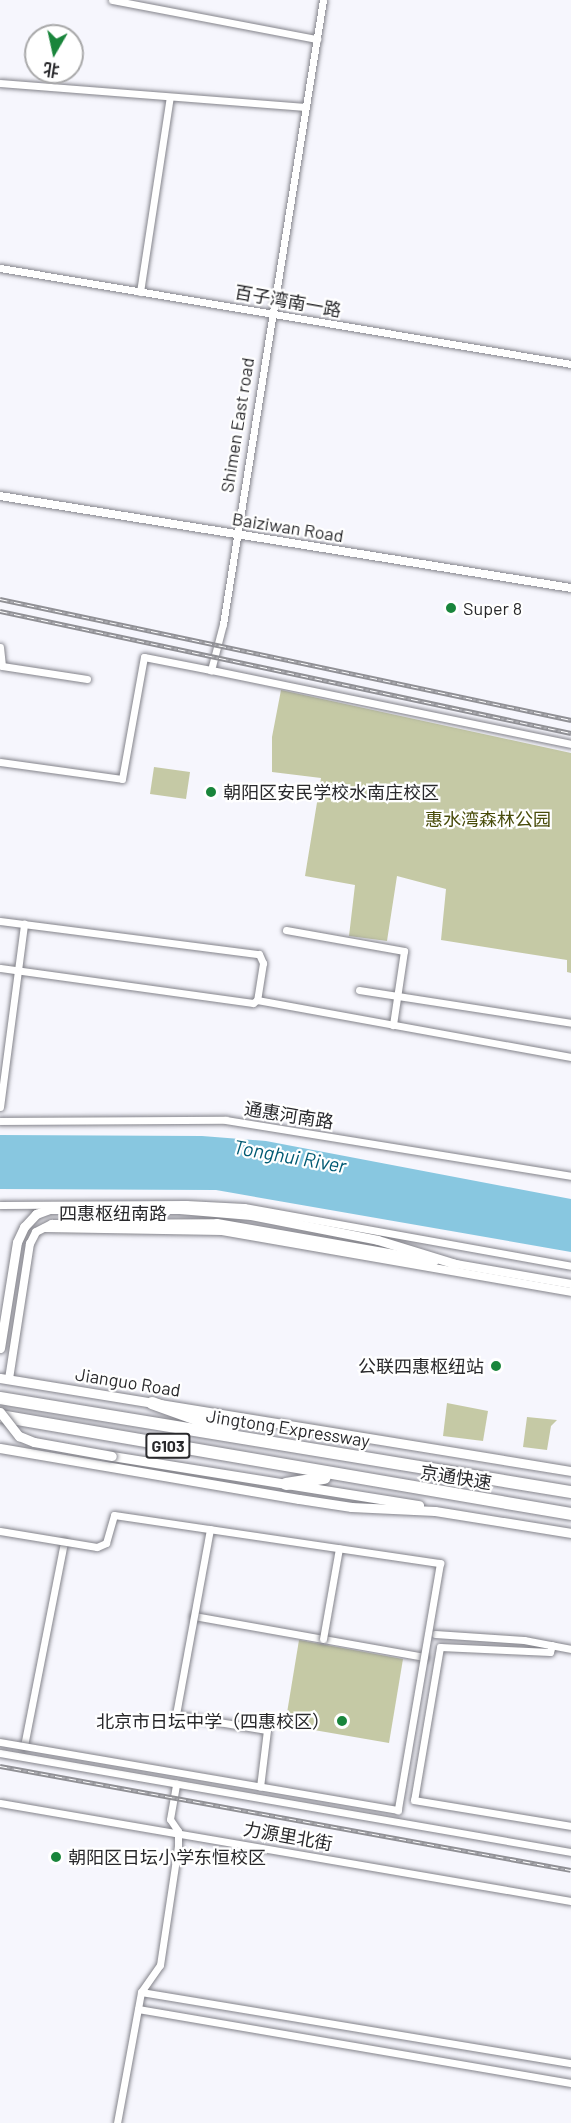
<!DOCTYPE html>
<meta charset="utf-8">
<style>
body{margin:0}
#map{position:relative;width:571px;height:2123px;overflow:hidden;background:#f6f6fd;font-family:Barlow,"Noto Sans SC",sans-serif}
div>[style]{position:absolute}
.green>*{inset:0;background:#c5c9a5}
.water>*{inset:0;background:#88c7e0}
.roads{filter:drop-shadow(0 0 2px #83838a) drop-shadow(0 0 2px #83838a)}
.minor>*{height:7px;margin:-3.5px;padding:0 3.5px;transform-origin:3.5px;border-radius:3.5px;background:#fff}
.tertiary>*{height:8px;margin:-4px;padding:0 4px;transform-origin:4px;border-radius:4px;background:#fff}
.secondary>*{height:9px;margin:-4.5px;padding:0 4.5px;transform-origin:4.5px;border-radius:4.5px;background:#fff}
.motorway>*{height:12px;margin:-6px;padding:0 6px;transform-origin:6px;border-radius:6px;background:#fff}
.rail>*{height:4.5px;margin-top:-2.25px;transform-origin:0;background:repeating-linear-gradient(90deg,#fff 0 7px,#909095 0 14px);box-sizing:border-box;border-block:2px solid #909095}
.bridges{filter:drop-shadow(0 0 2px #83838a) drop-shadow(0 0 2px #83838a)}
.minor-bridge>*{height:7px;margin:-3.5px;padding:0 3.5px;transform-origin:3.5px;border-radius:3.5px;background:#fff}
.secondary-bridge>*{height:9px;margin:-4.5px;padding:0 4.5px;transform-origin:4.5px;border-radius:4.5px;background:#fff}
.dots>*{width:16px;height:16px;translate:-50% -50%;box-sizing:border-box;border:3px solid #fff;border-radius:50%}
span{translate:-50% -50%;white-space:nowrap;text-align:center;line-height:1.15;-webkit-text-stroke:4.5px #fff;paint-order:stroke}
.shield-label span{padding:2px 4px;background:#fff;border:2px solid;border-radius:4px;-webkit-text-stroke-width:0}
.shield-label{font-size:16px;color:#28282b;font-weight:700}
.street-label{font-size:18px;color:#28282b}
.poi-label{font-size:18px;color:#28282b}
.left{translate:0 -50%;text-align:left}
.right{translate:-100% -50%;text-align:right}
.park-label{font-size:18px;color:#494c0b}
.water-label{font-size:20px;color:#005a73;font-style:italic}
.north{position:absolute;left:24px;top:24px;width:60px;height:60px;box-sizing:border-box;background:#fff;border:2px solid #a9a9aa;border-radius:50%;rotate:189deg;font-size:16px;font-weight:700;line-height:24px;text-align:center;color:#28282b}
.north::after{content:'';display:block;margin:auto;width:21px;height:27px;background:#19853b;clip-path:polygon(50% 0,100% 100%,50% 72%,0 100%)}
</style>
<div id="map">
<div class="green">
<i style="clip-path:polygon(281px 690px,571px 753px,571px 973px,567px 972px,567px 960px,441px 940px,446px 889px,397px 876px,387px 941px,349px 936px,355px 885px,305px 876px,321px 778px,272px 772px,272px 737px)"></i>
<i style="clip-path:polygon(154px 767px,190px 772px,186px 799px,150px 794px)"></i>
<i style="clip-path:polygon(447px 1403px,488px 1411px,483px 1441px,443px 1436px)"></i>
<i style="clip-path:polygon(527px 1417px,557px 1420px,551px 1426px,547px 1450px,523px 1447px)"></i>
<i style="clip-path:polygon(299px 1640px,403px 1659px,389px 1743px,285px 1725px)"></i>
</div>
<div class="water">
<i style="clip-path:polygon(0 1135px,202px 1136px,266px 1141px,571px 1199px,571px 1252px,216px 1190px,0 1189px)"></i>
</div>
<div class="roads">
<div class="minor">
<i style="left:112px;top:0;width:209px;rotate:10.8deg"></i>
<i style="left:323px;top:0;width:632px;rotate:99.1deg"></i>
<i style="left:223px;top:624px;width:48px;rotate:104.6deg"></i>
<i style="left:211px;top:670px;width:368px;rotate:11.6deg"></i>
<i style="left:0;top:83px;width:306px;rotate:4.5deg"></i>
<i style="left:0;top:268px;width:579px;rotate:9.54deg"></i>
<i style="left:140px;top:292px;width:197px;rotate:-81.3deg"></i>
<i style="left:0;top:647px;width:19px;rotate:84deg"></i>
<i style="left:2px;top:666px;width:86px;rotate:8.7deg"></i>
<i style="left:0;top:762px;width:123px;rotate:7.9deg"></i>
<i style="left:122px;top:779px;width:124px;rotate:-79.8deg"></i>
<i style="left:144px;top:657px;width:68px;rotate:11deg"></i>
<i style="left:0;top:921px;width:261px;rotate:7.3deg"></i>
<i style="left:259px;top:954px;width:10px;rotate:66deg"></i>
<i style="left:263px;top:963px;width:37px;rotate:99deg"></i>
<i style="left:257px;top:1000px;width:5px;rotate:143deg"></i>
<i style="left:253px;top:1003px;width:255px;rotate:-172.1deg"></i>
<i style="left:286px;top:930px;width:120px;rotate:10.1deg"></i>
<i style="left:404px;top:951px;width:75px;rotate:98.5deg"></i>
<i style="left:359px;top:990px;width:215px;rotate:8.8deg"></i>
<i style="left:257px;top:1000px;width:319px;rotate:10.3deg"></i>
<i style="left:0;top:1107px;width:185px;rotate:-82.5deg"></i>
<i style="left:0;top:1121px;width:226px;rotate:-0.3deg"></i>
<i style="left:226px;top:1120px;width:350px;rotate:9.2deg"></i>
<i style="left:0;top:1205px;width:186px;rotate:-0.3deg"></i>
<i style="left:186px;top:1204px;width:58px;rotate:3deg"></i>
<i style="left:244px;top:1207px;width:332px;rotate:10.2deg"></i>
<i style="left:194px;top:1616px;width:234px;rotate:10.1deg"></i>
<i style="left:435px;top:1634px;width:89px;rotate:3.9deg"></i>
<i style="left:524px;top:1640px;width:48px;rotate:10.8deg"></i>
<i style="left:552px;top:1645px;width:7px;rotate:106deg"></i>
<i style="left:550px;top:1652px;width:110px;rotate:-177.4deg"></i>
<i style="left:440px;top:1647px;width:155px;rotate:99.6deg"></i>
<i style="left:414px;top:1800px;width:159px;rotate:9.4deg"></i>
<i style="left:24px;top:1746px;width:208px;rotate:-78.9deg"></i>
<i style="left:0;top:1753px;width:580px;rotate:9.84deg"></i>
<i style="left:0;top:1803px;width:579px;rotate:9.74deg"></i>
<i style="left:141px;top:1992px;width:436px;rotate:9.4deg"></i>
<i style="left:138px;top:2009px;width:439px;rotate:9.7deg"></i>
<i style="left:117px;top:2123px;width:133px;rotate:-79.6deg"></i>
<i style="left:141px;top:1992px;width:33px;rotate:-55deg"></i>
<i style="left:160px;top:1965px;width:120px;rotate:-81.4deg"></i>
<i style="left:178px;top:1846px;width:15px;rotate:-90deg"></i>
<i style="left:178px;top:1831px;width:14px;rotate:-124deg"></i>
<i style="left:170px;top:1819px;width:36px;rotate:-80deg"></i>
</div>
<div class="tertiary">
<i style="left:0;top:496px;width:578px;rotate:9.15deg"></i>
<i style="left:45px;top:1228px;width:177px;rotate:1deg"></i>
<i style="left:222px;top:1231px;width:354px;rotate:9.9deg"></i>
<i style="left:450px;top:1263px;width:123px;rotate:9.8deg"></i>
<i style="left:9px;top:1379px;width:137px;rotate:-81.2deg"></i>
<i style="left:30px;top:1244px;width:13px;rotate:-63deg"></i>
<i style="left:36px;top:1232px;width:18px;rotate:-27deg"></i>
<i style="left:52px;top:1224px;width:165px;rotate:-0.3deg"></i>
<i style="left:217px;top:1223px;width:221px;rotate:9.9deg"></i>
</div>
<div class="secondary">
<i style="left:0;top:1348px;width:107px;rotate:-80.9deg"></i>
<i style="left:17px;top:1242px;width:17px;rotate:-65deg"></i>
<i style="left:24px;top:1227px;width:18px;rotate:-47deg"></i>
<i style="left:36px;top:1214px;width:15px;rotate:-20deg"></i>
<i style="left:50px;top:1209px;width:129px"></i>
<i style="left:179px;top:1209px;width:72px;rotate:4.8deg"></i>
<i style="left:251px;top:1215px;width:129px;rotate:11.1deg"></i>
<i style="left:378px;top:1240px;width:82px;rotate:17.1deg"></i>
<i style="left:0;top:1378px;width:579px;rotate:9.25deg"></i>
<i style="left:0;top:1448px;width:303px;rotate:9.7deg"></i>
<i style="left:299px;top:1499px;width:53px;rotate:8.7deg"></i>
<i style="left:351px;top:1507px;width:84px;rotate:2.7deg"></i>
<i style="left:435px;top:1511px;width:138px;rotate:9.2deg"></i>
<i style="left:112px;top:1456px;width:311px;rotate:9.1deg"></i>
</div>
<div class="motorway">
<i style="left:0;top:1398px;width:579px;rotate:9.35deg"></i>
<i style="left:152px;top:1403px;width:83px;rotate:19.7deg"></i>
<i style="left:0;top:1416px;width:579px;rotate:9.74deg"></i>
<i style="left:286px;top:1484px;width:39px;rotate:-9deg"></i>
</div>
</div>
<div class="rail">
<i style="left:0;top:599px;width:584px;rotate:11.96deg"></i>
<i style="left:0;top:611px;width:584px;rotate:12.06deg"></i>
<i style="left:0;top:1766px;width:580px;rotate:10.32deg"></i>
</div>
<div class="bridges">
<div class="minor-bridge">
<i style="left:210px;top:1529px;width:189px;rotate:100.4deg"></i>
<i style="left:176px;top:1715px;width:92px;rotate:9.4deg"></i>
<i style="left:267px;top:1730px;width:57px;rotate:97deg"></i>
<i style="left:0;top:1531px;width:98px;rotate:9.4deg"></i>
<i style="left:97px;top:1547px;width:10px;rotate:-24deg"></i>
<i style="left:106px;top:1543px;width:29px;rotate:-74deg"></i>
<i style="left:114px;top:1515px;width:330px;rotate:8.4deg"></i>
<i style="left:440px;top:1563px;width:251px;rotate:99.7deg"></i>
<i style="left:398px;top:1810px;width:404px;rotate:-170.3deg"></i>
<i style="left:323px;top:1639px;width:92px;rotate:-80deg"></i>
</div>
<div class="secondary-bridge">
<i style="left:0;top:1412px;width:31px;rotate:52deg"></i>
<i style="left:19px;top:1436px;width:16px;rotate:22deg"></i>
<i style="left:34px;top:1442px;width:79px;rotate:10.2deg"></i>
</div>
</div>
<div class="dots">
<i style="left:451px;top:608px;background:#19853b"></i>
<i style="left:211px;top:792px;background:#19853b"></i>
<i style="left:496px;top:1366px;background:#19853b"></i>
<i style="left:342px;top:1721px;background:#19853b"></i>
<i style="left:56px;top:1857px;background:#19853b"></i>
</div>
<div class="shield-label">
<span style="left:168px;top:1446px">G103</span>
</div>
<div class="street-label">
<span style="left:288px;top:301px;rotate:10deg">百子湾南一路</span>
<span style="left:237px;top:425px;rotate:-81deg">Shimen East road</span>
<span style="left:288px;top:527px;rotate:9deg">Baiziwan Road</span>
<span style="left:289px;top:1115px;rotate:9deg">通惠河南路</span>
<span style="left:113px;top:1213px">四惠枢纽南路</span>
<span style="left:128px;top:1382px;rotate:9deg">Jianguo Road</span>
<span style="left:288px;top:1428px;rotate:9deg">Jingtong Expressway</span>
<span style="left:456px;top:1477px;rotate:9deg">京通快速</span>
<span style="left:288px;top:1836px;rotate:10deg">力源里北街</span>
</div>
<div class="poi-label">
<span class="left" style="left:463px;top:608px">Super 8</span>
<span class="left" style="left:223px;top:792px">朝阳区安民学校水南庄校区</span>
<span class="right" style="left:484px;top:1366px">公联四惠枢纽站</span>
<span class="right" style="left:330px;top:1721px">北京市日坛中学（四惠校区）</span>
<span class="left" style="left:68px;top:1857px">朝阳区日坛小学东恒校区</span>
</div>
<div class="park-label">
<span style="left:488px;top:819px">惠水湾森林公园</span>
</div>
<div class="water-label">
<span style="left:290px;top:1156px;rotate:10deg">Tonghui River</span>
</div>
<div class="north">北</div>
</div>
